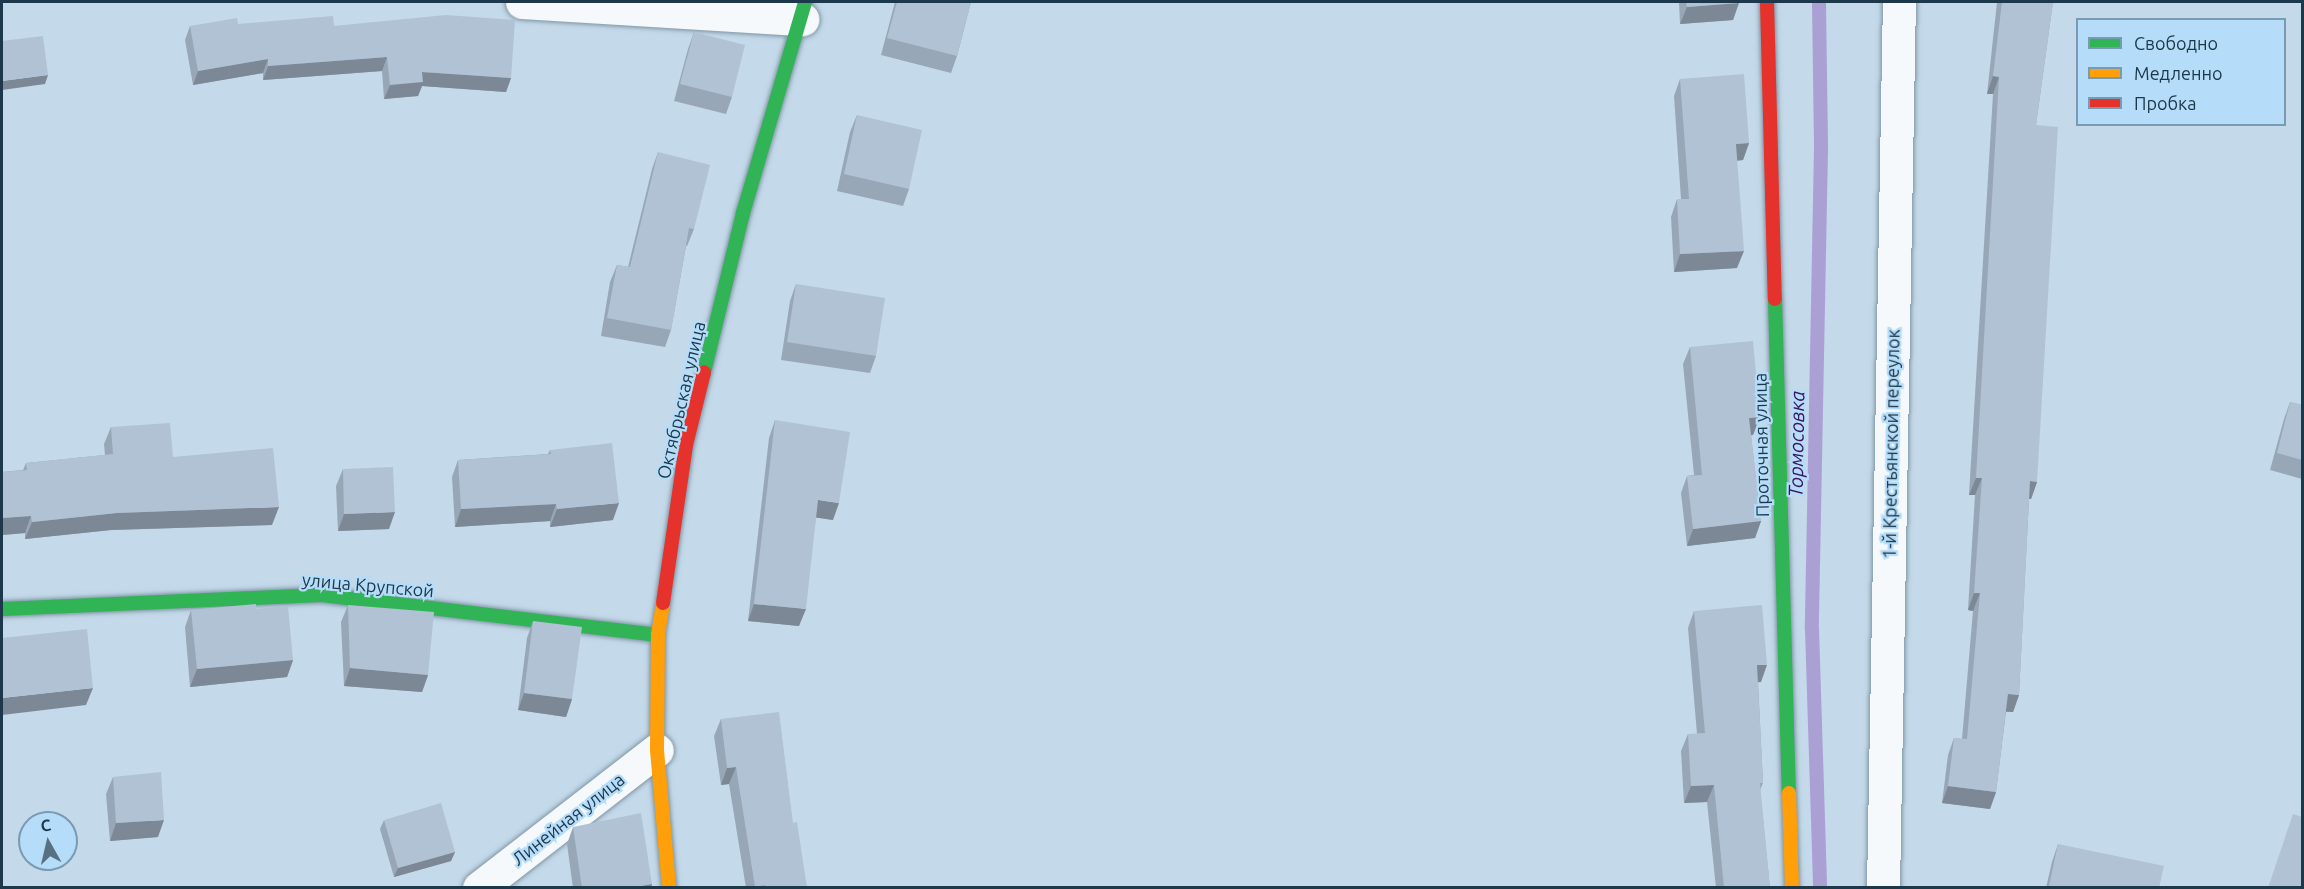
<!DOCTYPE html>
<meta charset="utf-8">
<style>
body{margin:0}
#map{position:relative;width:2304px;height:889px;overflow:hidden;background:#c4d9e9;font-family:Ubuntu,sans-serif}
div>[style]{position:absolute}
.stream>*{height:14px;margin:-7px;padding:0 7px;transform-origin:7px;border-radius:7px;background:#aaa0d4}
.roads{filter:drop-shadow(0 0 2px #7f96a5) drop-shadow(0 0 2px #7f96a5)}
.street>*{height:33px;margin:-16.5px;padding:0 16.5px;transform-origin:16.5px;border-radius:16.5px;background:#f6f9fc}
.fast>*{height:14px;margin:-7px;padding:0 7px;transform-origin:7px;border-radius:7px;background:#30b455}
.slow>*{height:14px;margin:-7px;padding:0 7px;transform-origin:7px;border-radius:7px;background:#ff9f0a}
.jam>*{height:14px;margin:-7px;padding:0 7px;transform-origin:7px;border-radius:7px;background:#e5322d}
.wall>*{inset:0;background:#98a7b7}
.shaded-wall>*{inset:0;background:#7c8895}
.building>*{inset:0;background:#b1c2d5}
span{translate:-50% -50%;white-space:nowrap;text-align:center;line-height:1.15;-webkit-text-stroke:4.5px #b5dcf8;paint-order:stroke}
.street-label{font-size:18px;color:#1c384a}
.water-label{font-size:20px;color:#3a1464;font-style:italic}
.frame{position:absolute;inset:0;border:3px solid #1c384a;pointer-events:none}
.legend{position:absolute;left:2076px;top:18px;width:210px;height:108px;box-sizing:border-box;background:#b5dcf8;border:2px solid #789ab2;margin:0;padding:8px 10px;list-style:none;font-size:18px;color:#1c384a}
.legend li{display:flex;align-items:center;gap:12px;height:30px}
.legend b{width:30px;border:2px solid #789ab2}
.north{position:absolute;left:18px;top:811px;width:60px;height:60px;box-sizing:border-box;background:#b5dcf8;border:2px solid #789ab2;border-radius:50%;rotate:352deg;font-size:16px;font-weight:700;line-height:24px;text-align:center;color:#1c384a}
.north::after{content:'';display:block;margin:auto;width:21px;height:27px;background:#577082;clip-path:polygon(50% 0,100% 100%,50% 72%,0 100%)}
</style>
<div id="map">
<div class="stream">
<i style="left:1819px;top:2px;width:146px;rotate:89.2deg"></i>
<i style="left:1821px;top:148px;width:481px;rotate:91.1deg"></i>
<i style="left:1812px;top:629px;width:259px;rotate:88.2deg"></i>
</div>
<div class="roads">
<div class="street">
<i style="left:522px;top:2px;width:281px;rotate:3.5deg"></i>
<i style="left:479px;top:888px;width:225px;rotate:-37.8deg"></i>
<i style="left:1883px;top:888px;width:886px;rotate:-88.97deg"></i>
</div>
<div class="fast">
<i style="left:1775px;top:299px;width:494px;rotate:88.4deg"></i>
<i style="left:704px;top:372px;width:164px;rotate:-76.2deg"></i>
<i style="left:743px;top:213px;width:220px;rotate:-73.6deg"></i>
<i style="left:2px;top:609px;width:320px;rotate:-2.5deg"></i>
<i style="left:322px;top:595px;width:338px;rotate:6.8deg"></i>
</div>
<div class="slow">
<i style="left:663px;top:603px;width:32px;rotate:99deg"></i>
<i style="left:658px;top:635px;width:115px;rotate:90.5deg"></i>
<i style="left:657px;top:750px;width:139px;rotate:85deg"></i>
<i style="left:1789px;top:793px;width:95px;rotate:88.2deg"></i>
</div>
<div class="jam">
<i style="left:1767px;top:2px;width:297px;rotate:88.5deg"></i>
<i style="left:663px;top:603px;width:160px;rotate:-81.7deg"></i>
<i style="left:686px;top:445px;width:75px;rotate:-76.1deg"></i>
</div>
</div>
<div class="wall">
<i style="clip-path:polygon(895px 2px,971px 2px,957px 56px,951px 73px,881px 55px)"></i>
<i style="clip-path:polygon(1679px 2px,1739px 2px,1733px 20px,1680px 24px)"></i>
<i style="clip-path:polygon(1997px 2px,2053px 2px,2036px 125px,2037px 482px,2031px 499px,2029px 499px,2019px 695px,2013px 712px,2006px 712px,1996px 792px,1990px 809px,1942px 803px,1948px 755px,1954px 738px,1962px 739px,1973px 611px,1968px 610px,1975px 495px,1969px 495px,1993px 94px,1987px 94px)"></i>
<i style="clip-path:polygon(238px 24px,334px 26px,511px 78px,506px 92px,422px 86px,418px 96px,384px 99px,382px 71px,263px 80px,263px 73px,193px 85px,185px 40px,190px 26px)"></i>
<i style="clip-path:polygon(694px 32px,732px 97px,726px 114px,674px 101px,688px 49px)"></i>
<i style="clip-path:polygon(1680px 79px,1749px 143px,1743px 160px,1737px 161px,1737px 268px,1674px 272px,1671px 217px,1677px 199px,1681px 199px,1674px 96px)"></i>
<i style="clip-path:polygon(857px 115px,909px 189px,903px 206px,837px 191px,850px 132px)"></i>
<i style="clip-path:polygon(658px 152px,694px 229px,687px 246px,686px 246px,671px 330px,665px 347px,601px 336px,610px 282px,617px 265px,628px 267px,652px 169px)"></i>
<i style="clip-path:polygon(796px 284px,876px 356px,870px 373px,781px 360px,790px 301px)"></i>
<i style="clip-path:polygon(1690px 347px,1760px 417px,1753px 435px,1751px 435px,1761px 521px,1755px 538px,1687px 546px,1681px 493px,1687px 476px,1694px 475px,1683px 364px)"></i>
<i style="clip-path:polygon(2290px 402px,2302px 405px,2302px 479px,2270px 470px,2284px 419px)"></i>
<i style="clip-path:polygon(775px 420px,833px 520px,816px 517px,799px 626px,748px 621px,769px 438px)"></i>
<i style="clip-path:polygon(111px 427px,173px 457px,272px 525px,111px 530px,25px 539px,25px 533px,2px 535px,2px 472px,23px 470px,26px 463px,105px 455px,104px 444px)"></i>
<i style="clip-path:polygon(550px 450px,613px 520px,550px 527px,550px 521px,455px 527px,452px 477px,458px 460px,548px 454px)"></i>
<i style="clip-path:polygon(343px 469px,389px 529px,338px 531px,336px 486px)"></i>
<i style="clip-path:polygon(348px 605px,428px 675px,422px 692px,344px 686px,341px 622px)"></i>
<i style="clip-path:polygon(191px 610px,293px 660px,287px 677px,190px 687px,185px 627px)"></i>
<i style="clip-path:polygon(1694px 611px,1761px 682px,1758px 682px,1763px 783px,1760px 790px,1770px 888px,1716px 888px,1707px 802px,1684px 803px,1681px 751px,1688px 734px,1697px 734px,1688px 628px)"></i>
<i style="clip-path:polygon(533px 621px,572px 699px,566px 717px,518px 710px,527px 638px)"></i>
<i style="clip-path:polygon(721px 719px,793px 823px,807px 888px,746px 888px,729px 784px,721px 785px,714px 736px)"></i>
<i style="clip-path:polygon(113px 777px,158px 837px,110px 841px,106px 794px)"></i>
<i style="clip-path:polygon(384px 820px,455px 852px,451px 861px,394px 877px,380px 829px)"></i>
<i style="clip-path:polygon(573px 827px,652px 884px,651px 888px,573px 888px,567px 844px)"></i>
<i style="clip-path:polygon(2058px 844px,2159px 888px,2046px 888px,2052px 862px)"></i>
</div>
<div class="shaded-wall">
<i style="clip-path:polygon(1739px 3px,1733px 20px,1680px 24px,1687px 7px)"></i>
<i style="clip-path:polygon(387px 57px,382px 71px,263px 80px,268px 66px)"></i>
<i style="clip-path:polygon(268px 59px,263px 73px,193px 85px,198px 71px)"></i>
<i style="clip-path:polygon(422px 72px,511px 78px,506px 92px,422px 86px,418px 96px,384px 99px,390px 85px)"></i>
<i style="clip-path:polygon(48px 75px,45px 84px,2px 90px,2px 81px)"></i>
<i style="clip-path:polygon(1993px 76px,1999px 77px,1993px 94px,1987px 94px)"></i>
<i style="clip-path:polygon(1749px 143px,1743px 160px,1730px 161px,1736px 144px)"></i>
<i style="clip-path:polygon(1744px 251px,1737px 268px,1674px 272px,1680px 254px)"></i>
<i style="clip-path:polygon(1760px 417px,1753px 435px,1743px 436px,1749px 418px)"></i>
<i style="clip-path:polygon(1976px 478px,1982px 478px,1975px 495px,1969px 495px)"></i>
<i style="clip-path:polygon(2030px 481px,2037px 482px,2031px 499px,2024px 498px)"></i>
<i style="clip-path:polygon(818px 500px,839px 503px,833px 520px,812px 517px)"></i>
<i style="clip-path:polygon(619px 503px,613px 520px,550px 527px,557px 509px)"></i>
<i style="clip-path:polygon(556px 504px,550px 521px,455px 527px,461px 509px)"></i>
<i style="clip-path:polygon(279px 507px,272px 525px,111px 530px,25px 539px,32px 522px,117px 513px)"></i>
<i style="clip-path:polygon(395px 512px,389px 529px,338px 531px,344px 514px)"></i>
<i style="clip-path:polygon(31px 516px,25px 533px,2px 535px,2px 518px)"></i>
<i style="clip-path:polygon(1761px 521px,1755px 538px,1687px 546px,1693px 529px)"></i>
<i style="clip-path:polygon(1974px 593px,1980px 593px,1973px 611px,1968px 610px)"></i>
<i style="clip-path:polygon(754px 604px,806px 609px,799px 626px,748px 621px)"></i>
<i style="clip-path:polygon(293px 660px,287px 677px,190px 687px,197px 669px)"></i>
<i style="clip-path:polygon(1757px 665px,1767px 665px,1761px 682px,1751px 683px)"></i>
<i style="clip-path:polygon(350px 668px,428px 675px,422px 692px,344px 686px)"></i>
<i style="clip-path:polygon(93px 688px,86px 705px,2px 715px,2px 698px)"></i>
<i style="clip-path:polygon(524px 693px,572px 699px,566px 717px,518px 710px)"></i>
<i style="clip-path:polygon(2008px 694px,2019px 695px,2013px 712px,2001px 711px)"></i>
<i style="clip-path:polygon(736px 767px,729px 784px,721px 785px,727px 768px)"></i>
<i style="clip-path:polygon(1714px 785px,1707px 802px,1684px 803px,1691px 786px)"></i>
<i style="clip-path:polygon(1948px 786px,1996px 792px,1990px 809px,1942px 803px)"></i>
<i style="clip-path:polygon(164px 820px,158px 837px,110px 841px,116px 823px)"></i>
<i style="clip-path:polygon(455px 852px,451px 861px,394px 877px,398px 868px)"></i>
<i style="clip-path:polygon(652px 884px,651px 888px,630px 888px)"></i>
</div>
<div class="building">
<i style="clip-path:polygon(897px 2px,971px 2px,957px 56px,887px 38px)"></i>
<i style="clip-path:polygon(1686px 2px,1739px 2px,1739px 3px,1687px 7px)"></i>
<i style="clip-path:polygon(2002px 2px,2053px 2px,2036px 125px,2058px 127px,2037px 482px,2030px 481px,2019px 695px,2008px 694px,1996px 792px,1948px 786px,1954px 738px,1967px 739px,1980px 593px,1974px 593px,1982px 478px,1976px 478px,1999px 77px,1993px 76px)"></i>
<i style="clip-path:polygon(446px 15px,515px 20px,511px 78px,422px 72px,423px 82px,390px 85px,387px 57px,268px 66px,268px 59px,198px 71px,190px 26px,237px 18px,238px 24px,333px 16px,334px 26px)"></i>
<i style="clip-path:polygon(694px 32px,745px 45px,732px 97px,680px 84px)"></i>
<i style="clip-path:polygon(43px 36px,48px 75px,2px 81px,2px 41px)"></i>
<i style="clip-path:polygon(1744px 74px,1749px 143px,1736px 144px,1744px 251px,1680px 254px,1677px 199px,1689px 199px,1680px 79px)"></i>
<i style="clip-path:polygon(857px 115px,922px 130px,909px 189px,844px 174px)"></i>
<i style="clip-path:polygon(658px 152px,710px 165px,694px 229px,689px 228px,671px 330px,607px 318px,617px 265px,630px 267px)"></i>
<i style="clip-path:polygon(796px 284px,885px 298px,876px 356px,787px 342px)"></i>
<i style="clip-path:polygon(1753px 341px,1760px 417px,1749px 418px,1761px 521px,1693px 529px,1687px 476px,1702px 475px,1690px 347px)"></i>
<i style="clip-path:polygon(2290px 402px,2302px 405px,2302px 460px,2277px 453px)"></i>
<i style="clip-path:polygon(775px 420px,850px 432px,839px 503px,818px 500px,806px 609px,754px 604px)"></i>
<i style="clip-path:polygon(170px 423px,173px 457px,273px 448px,279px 507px,117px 513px,32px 522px,31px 516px,2px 518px,2px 472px,27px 470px,26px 463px,113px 454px,111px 427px)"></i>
<i style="clip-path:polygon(612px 443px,619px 503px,557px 509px,556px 504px,461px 509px,458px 460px,551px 454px,550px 450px)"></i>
<i style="clip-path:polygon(393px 467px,395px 512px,344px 514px,343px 469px)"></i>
<i style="clip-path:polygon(256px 604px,256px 609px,288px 606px,293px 660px,197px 669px,191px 610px)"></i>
<i style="clip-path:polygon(348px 605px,434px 612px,428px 675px,350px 668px)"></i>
<i style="clip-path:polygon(1762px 605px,1767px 665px,1757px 665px,1763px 783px,1760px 783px,1770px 888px,1724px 888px,1714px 785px,1691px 786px,1688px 734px,1705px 733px,1694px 611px)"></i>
<i style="clip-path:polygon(533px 621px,582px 627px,572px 699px,524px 693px)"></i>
<i style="clip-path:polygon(87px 629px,93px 688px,2px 698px,2px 638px)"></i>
<i style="clip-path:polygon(779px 712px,793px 823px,797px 822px,807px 888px,765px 888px,765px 885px,755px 887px,736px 767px,727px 768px,721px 719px)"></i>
<i style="clip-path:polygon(161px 772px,164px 820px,116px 823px,113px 777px)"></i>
<i style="clip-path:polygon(441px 803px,455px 852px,398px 868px,384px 820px)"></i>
<i style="clip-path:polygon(641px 813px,652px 884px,630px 888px,582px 888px,573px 827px)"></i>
<i style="clip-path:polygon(2293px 814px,2302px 817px,2302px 888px,2268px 888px)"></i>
<i style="clip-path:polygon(2058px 844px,2164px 866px,2159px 888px,2056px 888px,2049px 886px)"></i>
</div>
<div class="street-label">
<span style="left:681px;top:400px;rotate:-77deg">Октябрьская улица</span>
<span style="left:1891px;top:444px;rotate:-89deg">1-й Крестьянской переулок</span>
<span style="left:1761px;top:445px;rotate:-91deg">Проточная улица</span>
<span style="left:368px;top:585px;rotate:5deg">улица Крупской</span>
<span style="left:568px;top:819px;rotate:-38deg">Линейная улица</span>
</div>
<div class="water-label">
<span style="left:1796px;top:444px;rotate:-89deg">Тормосовка</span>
</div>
<div class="frame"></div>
<ul class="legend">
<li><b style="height:8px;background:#30b455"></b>Свободно</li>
<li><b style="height:8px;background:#ff9f0a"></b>Медленно</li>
<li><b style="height:8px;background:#e5322d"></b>Пробка</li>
</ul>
<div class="north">С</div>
</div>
